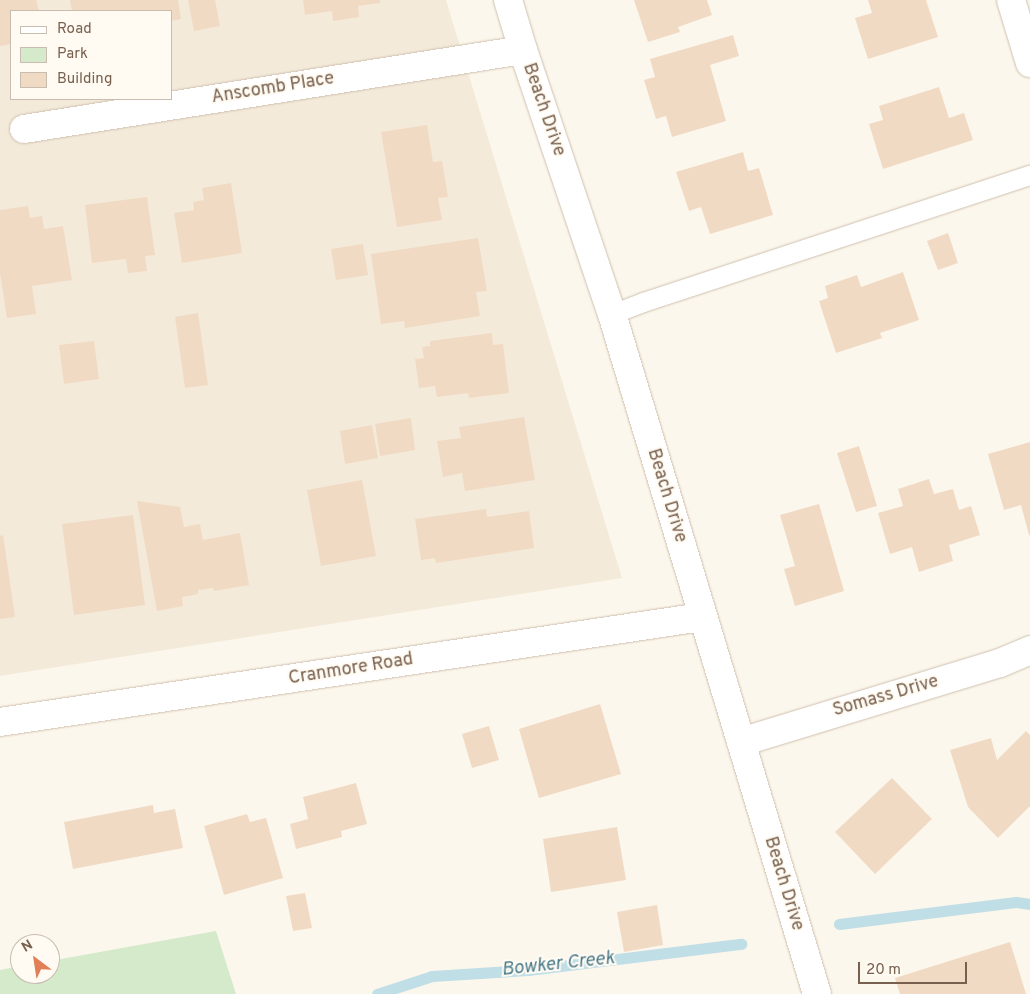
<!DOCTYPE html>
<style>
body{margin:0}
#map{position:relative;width:1030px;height:994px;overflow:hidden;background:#fcf7ec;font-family:Overpass,sans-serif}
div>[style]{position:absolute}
.residential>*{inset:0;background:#f4eada}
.green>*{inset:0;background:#d4eaca}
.stream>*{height:11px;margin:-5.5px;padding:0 5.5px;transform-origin:5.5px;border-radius:5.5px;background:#c0dee6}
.building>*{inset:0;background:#f1dac4}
.roads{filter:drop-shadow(0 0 1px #cfc0b0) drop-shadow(0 0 1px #cfc0b0)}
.lane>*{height:19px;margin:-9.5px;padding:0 9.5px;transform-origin:9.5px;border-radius:9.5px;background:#fff}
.street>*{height:28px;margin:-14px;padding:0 14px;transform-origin:14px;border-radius:14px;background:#fff}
.secondary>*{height:28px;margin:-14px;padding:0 14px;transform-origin:14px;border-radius:14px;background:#fff}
span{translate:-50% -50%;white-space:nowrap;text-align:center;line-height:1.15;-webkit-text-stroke:4px #fffbf3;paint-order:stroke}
.street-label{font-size:18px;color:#78604e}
.water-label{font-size:19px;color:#487a8a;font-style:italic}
.legend{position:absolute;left:10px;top:10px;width:162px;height:90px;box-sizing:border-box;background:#fffbf3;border:1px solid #c9bdb1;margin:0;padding:6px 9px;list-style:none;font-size:15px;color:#78604e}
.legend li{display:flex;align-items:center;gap:10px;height:25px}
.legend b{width:25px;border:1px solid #c9bdb1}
.north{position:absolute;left:10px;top:934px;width:50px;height:50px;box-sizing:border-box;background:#fffbf3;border:1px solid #c9bdb1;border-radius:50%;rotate:329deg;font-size:14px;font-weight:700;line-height:20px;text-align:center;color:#78604e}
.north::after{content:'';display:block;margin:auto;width:18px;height:22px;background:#e18056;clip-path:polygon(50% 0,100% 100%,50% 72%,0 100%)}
.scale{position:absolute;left:858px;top:962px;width:109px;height:22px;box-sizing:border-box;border:2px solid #78604e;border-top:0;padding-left:6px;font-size:15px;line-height:18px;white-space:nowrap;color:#78604e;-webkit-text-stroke:4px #fffbf3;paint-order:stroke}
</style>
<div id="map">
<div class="residential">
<i style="clip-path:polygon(evenodd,0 0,446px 0,622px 578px,0 676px,0 0,11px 11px,171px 11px,171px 99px,11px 99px,11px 11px)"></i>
</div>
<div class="green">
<i style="clip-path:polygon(216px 931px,236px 994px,0 994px,0 970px,20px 966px,20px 974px,50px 974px,50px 961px)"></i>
</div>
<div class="stream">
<i style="left:839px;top:924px;width:178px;rotate:-7.1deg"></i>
<i style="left:1016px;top:902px;width:14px;rotate:8deg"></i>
<i style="left:377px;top:994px;width:58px;rotate:-18.1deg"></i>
<i style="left:432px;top:976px;width:96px;rotate:-3.6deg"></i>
<i style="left:528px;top:970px;width:215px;rotate:-7deg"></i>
</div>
<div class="building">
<i style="clip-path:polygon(0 0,36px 0,39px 11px,11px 11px,11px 44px,0 46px)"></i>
<i style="clip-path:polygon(70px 0,178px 0,181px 19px,171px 21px,171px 11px,72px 11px)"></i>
<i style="clip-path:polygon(188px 0,215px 0,220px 26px,194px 31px)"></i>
<i style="clip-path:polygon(303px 0,380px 0,380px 3px,358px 6px,359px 17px,333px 21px,332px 11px,305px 15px)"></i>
<i style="clip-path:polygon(634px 0,707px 0,712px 15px,678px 27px,680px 32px,648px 42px)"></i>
<i style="clip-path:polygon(868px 0,926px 0,938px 37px,868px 59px,855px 18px,872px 13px)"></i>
<i style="clip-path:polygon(733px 35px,739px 56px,710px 65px,726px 121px,672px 137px,666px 116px,656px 119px,644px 80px,655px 77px,650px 59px)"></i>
<i style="clip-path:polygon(939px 87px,949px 118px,964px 113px,973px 140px,883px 169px,869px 124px,883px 120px,879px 106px)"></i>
<i style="clip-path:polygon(427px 125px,433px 162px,442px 161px,448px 197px,438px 198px,442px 220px,397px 227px,381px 132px)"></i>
<i style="clip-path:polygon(743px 152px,748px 171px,759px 168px,773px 215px,710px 234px,701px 207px,689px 211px,676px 172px)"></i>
<i style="clip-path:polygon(231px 183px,242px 253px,182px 263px,174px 213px,194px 210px,193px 202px,204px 200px,202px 188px)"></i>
<i style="clip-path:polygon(147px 197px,155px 255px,145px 256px,147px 271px,128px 273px,126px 259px,92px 263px,85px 205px)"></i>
<i style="clip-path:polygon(28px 206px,30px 218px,42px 216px,44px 229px,63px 226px,72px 280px,32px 286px,36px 314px,7px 318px,0 273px,0 210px)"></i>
<i style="clip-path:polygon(948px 233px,958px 263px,938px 270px,927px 241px)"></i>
<i style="clip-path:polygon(478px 238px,487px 291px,476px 292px,480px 316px,405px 328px,404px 321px,381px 324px,371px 254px)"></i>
<i style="clip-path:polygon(363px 244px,368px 275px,336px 280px,331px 249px)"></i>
<i style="clip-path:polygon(903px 272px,919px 320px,880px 333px,882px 338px,836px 353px,819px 301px,828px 298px,825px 286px,857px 275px,861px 287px)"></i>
<i style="clip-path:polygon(198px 313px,208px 385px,185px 388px,175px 317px)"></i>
<i style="clip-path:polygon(492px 333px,493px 345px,503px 344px,509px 393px,469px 398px,468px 393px,437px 397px,435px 386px,419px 388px,415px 359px,424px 358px,422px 347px,430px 346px,430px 341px)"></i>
<i style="clip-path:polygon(94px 341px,99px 379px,64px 384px,59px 345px)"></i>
<i style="clip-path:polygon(524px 417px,535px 480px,465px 491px,462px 473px,443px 477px,437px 441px,461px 438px,459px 427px)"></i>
<i style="clip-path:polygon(411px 418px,415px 450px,380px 456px,375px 424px)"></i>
<i style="clip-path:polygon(372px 425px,378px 458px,345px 464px,340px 431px)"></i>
<i style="clip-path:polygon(1030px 442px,1030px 535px,1029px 535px,1021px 505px,1004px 510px,988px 454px)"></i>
<i style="clip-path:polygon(859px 446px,877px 506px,856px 512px,837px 453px)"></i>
<i style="clip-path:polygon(929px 479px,934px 494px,953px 489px,959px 510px,971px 506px,980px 535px,949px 545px,953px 561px,919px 572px,912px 547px,890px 554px,878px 513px,903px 506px,898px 489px)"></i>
<i style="clip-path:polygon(362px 480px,376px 556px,321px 566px,307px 490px)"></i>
<i style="clip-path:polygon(137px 501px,180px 507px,184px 527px,200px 524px,203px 540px,240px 533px,249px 585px,214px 591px,213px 588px,198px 590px,198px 594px,182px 597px,183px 606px,157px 611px)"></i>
<i style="clip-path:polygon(819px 504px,844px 591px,795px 606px,784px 569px,795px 566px,780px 515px)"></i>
<i style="clip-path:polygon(486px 509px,487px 517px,529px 511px,534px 548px,436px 563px,435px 558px,421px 560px,415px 519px)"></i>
<i style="clip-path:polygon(133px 515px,145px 605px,74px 615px,62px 524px)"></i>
<i style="clip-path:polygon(3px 535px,15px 617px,0 619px,0 536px)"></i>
<i style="clip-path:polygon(600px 704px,621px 774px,539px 798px,519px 729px)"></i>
<i style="clip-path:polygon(489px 726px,499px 760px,472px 768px,462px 734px)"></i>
<i style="clip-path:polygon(1026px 731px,1030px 735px,1030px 806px,998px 838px,968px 807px,950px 750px,991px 738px,997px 760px)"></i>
<i style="clip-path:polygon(892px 778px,932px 819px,875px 874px,835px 832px)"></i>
<i style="clip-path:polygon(356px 783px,367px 824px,341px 831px,342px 837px,296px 849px,290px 824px,308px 819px,303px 797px)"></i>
<i style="clip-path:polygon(153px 805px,154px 813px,175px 809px,183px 848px,73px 869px,64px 822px)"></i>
<i style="clip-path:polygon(247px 814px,250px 822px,266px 818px,283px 878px,224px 895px,204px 826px)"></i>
<i style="clip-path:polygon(617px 827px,626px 880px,551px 892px,543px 839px)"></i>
<i style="clip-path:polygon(305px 893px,312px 928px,293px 931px,286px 896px)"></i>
<i style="clip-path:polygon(657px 905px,663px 945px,624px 952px,617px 912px)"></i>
<i style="clip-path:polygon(1010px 942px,1026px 994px,900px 994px,895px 978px)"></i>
</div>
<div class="roads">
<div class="lane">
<i style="left:612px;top:314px;width:33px;rotate:-21deg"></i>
<i style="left:643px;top:302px;width:407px;rotate:-18.2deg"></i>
</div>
<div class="street">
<i style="left:1011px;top:0;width:66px;rotate:73.2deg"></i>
<i style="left:24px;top:129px;width:505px;rotate:-9deg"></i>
<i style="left:0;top:722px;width:710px;rotate:-8.51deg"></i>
<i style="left:741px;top:742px;width:271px;rotate:-17deg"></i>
<i style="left:1000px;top:663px;width:33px;rotate:-23deg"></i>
</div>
<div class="secondary">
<i style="left:508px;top:0;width:52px;rotate:73.3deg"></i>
<i style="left:523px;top:50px;width:279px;rotate:71.4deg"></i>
<i style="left:612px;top:314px;width:710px;rotate:73.22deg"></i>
</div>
</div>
<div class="street-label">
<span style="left:273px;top:89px;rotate:-9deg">Anscomb Place</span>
<span style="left:543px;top:110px;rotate:71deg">Beach Drive</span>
<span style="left:666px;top:496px;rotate:73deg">Beach Drive</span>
<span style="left:351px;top:670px;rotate:-9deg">Cranmore Road</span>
<span style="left:886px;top:697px;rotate:-16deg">Somass Drive</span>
<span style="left:783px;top:884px;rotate:73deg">Beach Drive</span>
</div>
<div class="water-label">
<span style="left:558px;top:965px;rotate:-6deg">Bowker Creek</span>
</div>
<ul class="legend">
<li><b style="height:6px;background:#fff"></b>Road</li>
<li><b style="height:14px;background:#d4eaca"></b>Park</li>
<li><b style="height:14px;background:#f1dac4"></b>Building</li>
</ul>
<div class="north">N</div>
<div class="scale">20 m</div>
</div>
